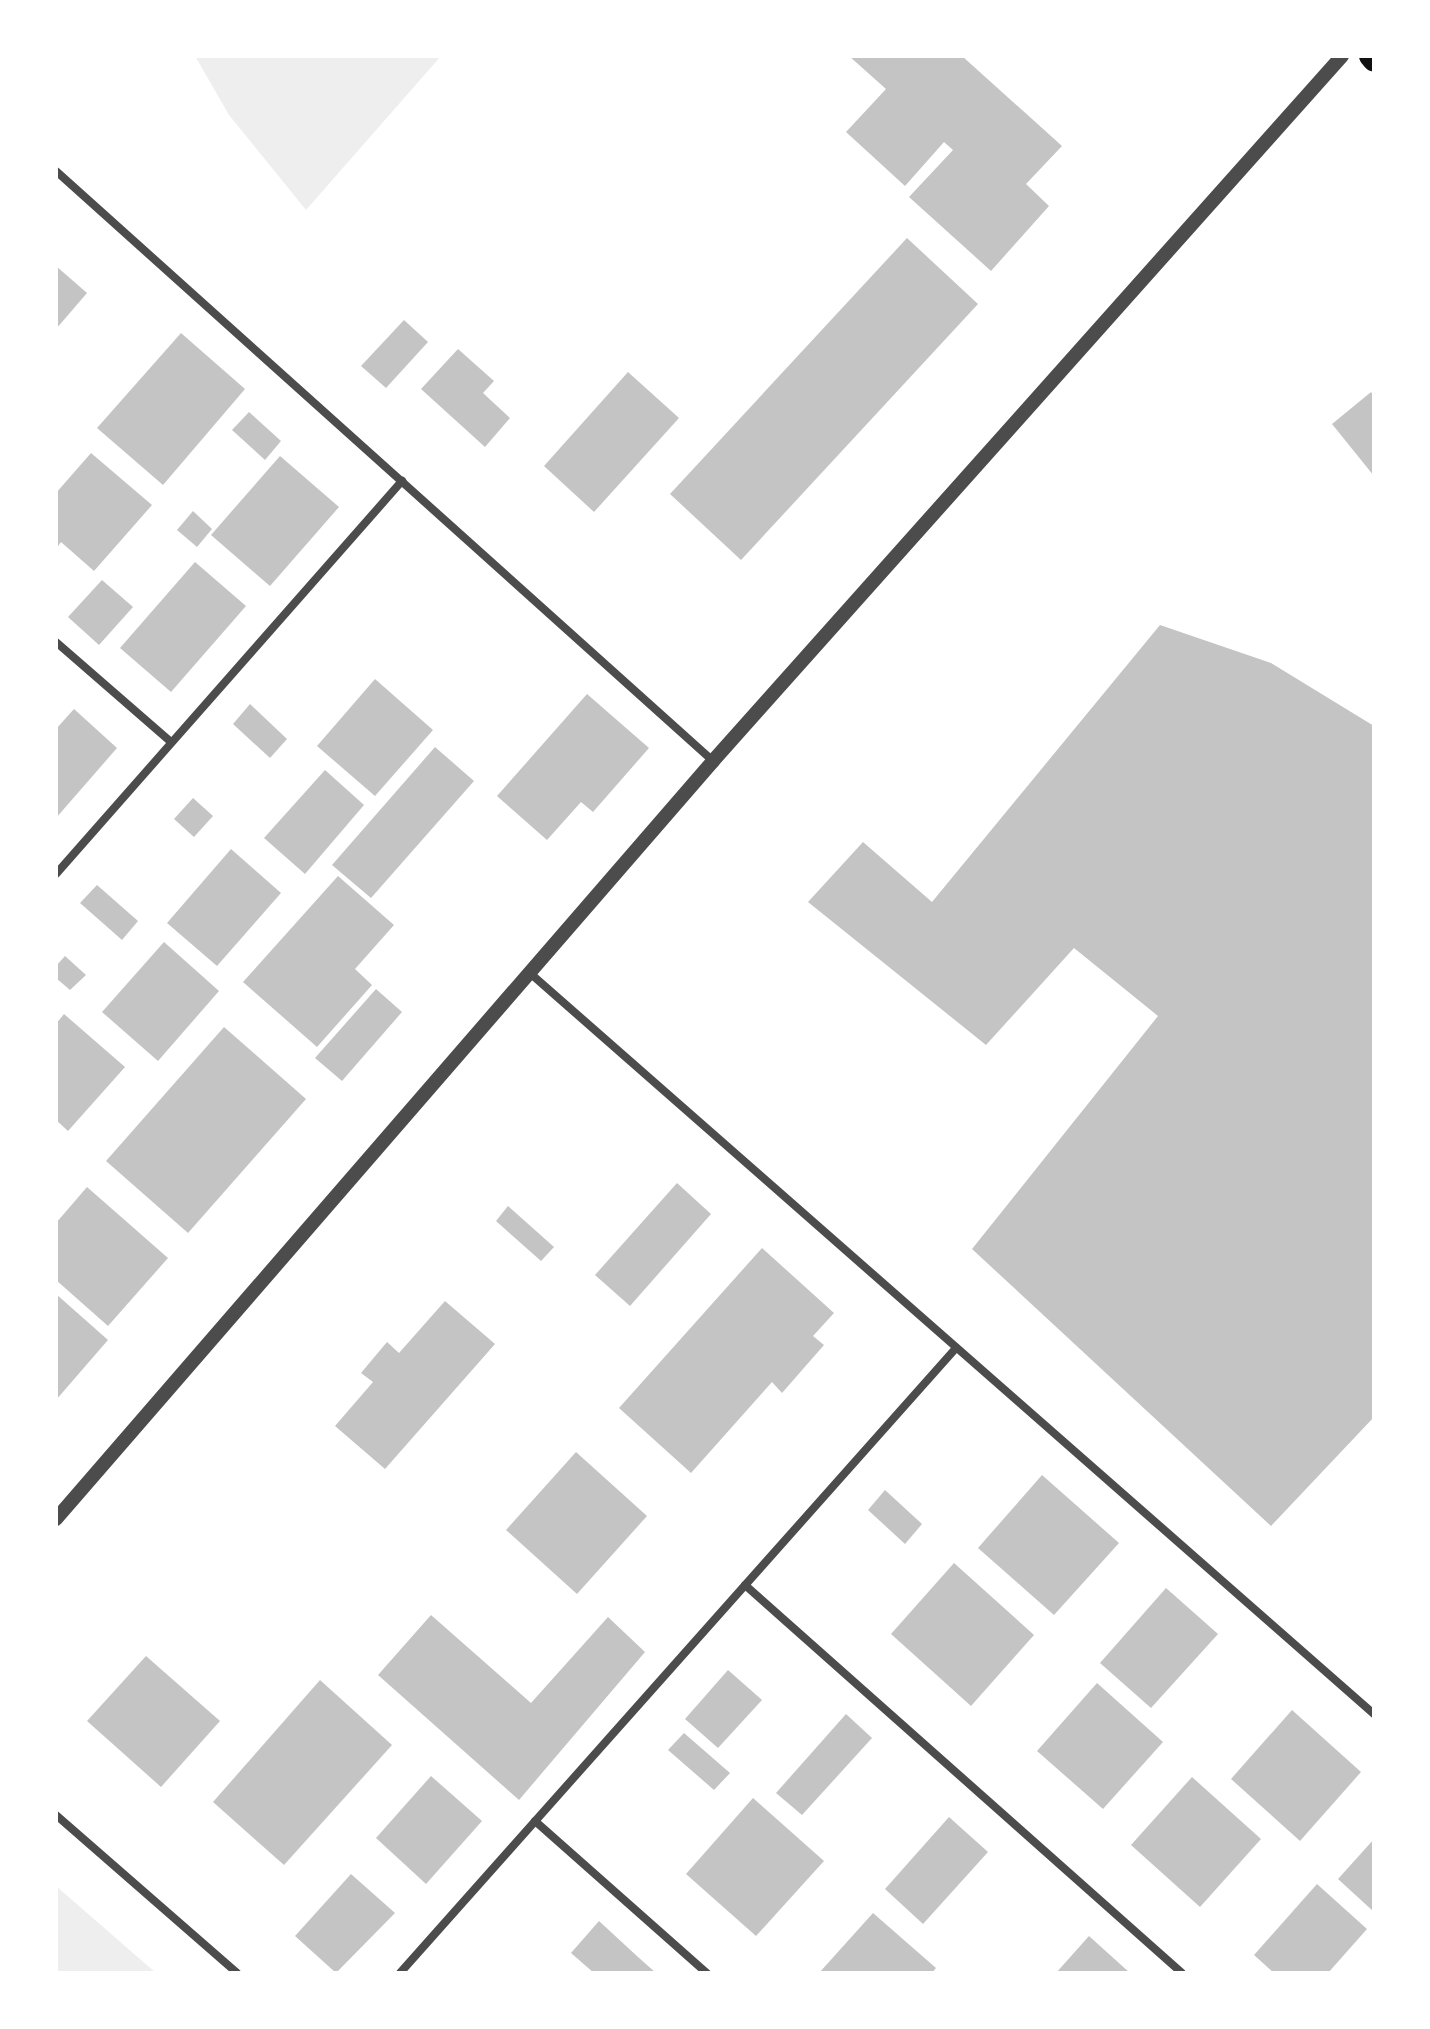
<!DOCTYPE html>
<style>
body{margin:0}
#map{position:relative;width:1430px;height:2029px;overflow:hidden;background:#fff;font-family:"Roboto Condensed",sans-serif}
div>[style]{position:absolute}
.green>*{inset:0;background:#eee}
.building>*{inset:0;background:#c4c4c4}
.minor>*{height:8px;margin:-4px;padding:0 4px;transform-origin:4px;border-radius:4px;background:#4c4c4c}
.tertiary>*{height:14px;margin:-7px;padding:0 7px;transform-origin:7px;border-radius:7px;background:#4c4c4c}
.trunk>*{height:22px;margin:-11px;padding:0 11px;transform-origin:11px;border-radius:11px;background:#111}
span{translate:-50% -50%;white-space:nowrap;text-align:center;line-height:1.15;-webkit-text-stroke:8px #fff;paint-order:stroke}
.frame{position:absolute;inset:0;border:58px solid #fff;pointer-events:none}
</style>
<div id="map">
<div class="green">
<i style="clip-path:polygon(195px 56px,441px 56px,306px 210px,229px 115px)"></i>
<i style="clip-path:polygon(56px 1886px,156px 1973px,56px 1973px)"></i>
</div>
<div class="building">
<i style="clip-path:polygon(849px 56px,962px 56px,1062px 146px,1026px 184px,1049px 206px,991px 271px,909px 197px,953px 150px,944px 142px,905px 186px,846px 132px,886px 89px)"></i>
<i style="clip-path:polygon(907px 238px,978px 304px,741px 560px,670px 494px)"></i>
<i style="clip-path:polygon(56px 266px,87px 293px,56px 329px)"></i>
<i style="clip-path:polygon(404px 320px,428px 342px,386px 388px,361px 366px)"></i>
<i style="clip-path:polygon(181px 333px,245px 389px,163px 485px,97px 428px)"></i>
<i style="clip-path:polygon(458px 349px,494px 381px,483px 393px,510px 418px,485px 447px,421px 389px)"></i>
<i style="clip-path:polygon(628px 372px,679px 418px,594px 512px,544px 466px)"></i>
<i style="clip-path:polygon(1371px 392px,1374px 396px,1374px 476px,1332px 424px)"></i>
<i style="clip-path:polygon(249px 412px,281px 441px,265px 460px,232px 430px)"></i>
<i style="clip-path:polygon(91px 453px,152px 505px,94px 571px,61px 542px,56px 549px,56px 493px)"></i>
<i style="clip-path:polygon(280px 456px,339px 507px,270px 586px,211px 535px)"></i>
<i style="clip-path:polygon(193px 511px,212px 529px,197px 547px,177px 530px)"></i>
<i style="clip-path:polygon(195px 562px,246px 606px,171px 692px,120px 648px)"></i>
<i style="clip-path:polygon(102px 580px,133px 607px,99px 645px,68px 617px)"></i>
<i style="clip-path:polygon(1160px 625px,1271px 663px,1374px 726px,1374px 1417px,1271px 1526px,972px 1249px,1158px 1016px,1074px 948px,986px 1045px,808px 902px,863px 842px,932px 902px)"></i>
<i style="clip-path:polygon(375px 679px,433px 730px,375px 796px,317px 746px)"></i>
<i style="clip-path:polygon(587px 694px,649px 748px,593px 812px,581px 802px,547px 840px,497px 796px)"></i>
<i style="clip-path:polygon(250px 704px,287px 739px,270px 758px,233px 724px)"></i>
<i style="clip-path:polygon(74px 709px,117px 748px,56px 818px,56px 729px)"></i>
<i style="clip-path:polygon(435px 747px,474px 781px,371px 898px,332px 865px)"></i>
<i style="clip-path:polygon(325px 770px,364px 805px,305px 874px,264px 838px)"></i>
<i style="clip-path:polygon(193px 798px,213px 816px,194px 837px,174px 819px)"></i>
<i style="clip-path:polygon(231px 849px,281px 893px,217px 966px,167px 923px)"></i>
<i style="clip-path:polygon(338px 876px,394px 925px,355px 969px,372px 985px,317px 1047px,243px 982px)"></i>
<i style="clip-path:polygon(97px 885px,138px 921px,122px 940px,80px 903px)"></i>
<i style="clip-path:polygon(164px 942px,219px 991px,158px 1061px,102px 1012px)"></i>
<i style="clip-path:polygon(65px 956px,86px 975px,70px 990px,56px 978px,56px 966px)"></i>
<i style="clip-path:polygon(376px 989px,402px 1012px,342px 1081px,315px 1058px)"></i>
<i style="clip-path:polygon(64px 1014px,125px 1067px,68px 1131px,56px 1120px,56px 1024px)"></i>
<i style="clip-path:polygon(224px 1027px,306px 1099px,188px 1233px,106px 1161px)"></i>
<i style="clip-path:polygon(677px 1183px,711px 1214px,630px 1306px,595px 1275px)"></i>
<i style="clip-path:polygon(87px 1187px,168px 1258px,108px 1326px,56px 1280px,56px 1223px)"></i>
<i style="clip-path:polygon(508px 1206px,554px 1247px,541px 1261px,496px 1221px)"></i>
<i style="clip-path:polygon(762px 1248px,834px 1313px,813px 1336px,824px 1345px,782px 1393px,772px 1382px,691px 1473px,619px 1408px)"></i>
<i style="clip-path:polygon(56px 1294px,108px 1340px,56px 1400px)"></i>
<i style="clip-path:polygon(445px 1301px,495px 1344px,385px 1469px,335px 1426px,373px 1382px,361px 1373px,387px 1342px,399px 1353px)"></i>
<i style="clip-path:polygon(576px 1452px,647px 1516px,577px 1594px,506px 1530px)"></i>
<i style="clip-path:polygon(1042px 1475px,1119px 1543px,1054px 1615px,978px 1548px)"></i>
<i style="clip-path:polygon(885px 1490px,922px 1524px,905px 1544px,868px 1510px)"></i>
<i style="clip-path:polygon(954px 1563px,1034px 1635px,971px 1706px,891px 1634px)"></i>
<i style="clip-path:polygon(1166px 1588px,1218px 1634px,1151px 1708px,1100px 1663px)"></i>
<i style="clip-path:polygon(431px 1615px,531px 1703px,608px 1617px,645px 1652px,519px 1800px,378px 1675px)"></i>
<i style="clip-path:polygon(146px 1656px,220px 1721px,161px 1787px,87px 1721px)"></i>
<i style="clip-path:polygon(728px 1670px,762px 1700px,718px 1748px,685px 1719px)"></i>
<i style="clip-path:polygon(320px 1680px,392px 1745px,284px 1865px,213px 1802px)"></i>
<i style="clip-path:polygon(1097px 1683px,1163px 1742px,1103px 1809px,1037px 1751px)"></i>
<i style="clip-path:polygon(1292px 1710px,1361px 1772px,1300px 1841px,1231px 1779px)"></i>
<i style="clip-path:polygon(846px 1714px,872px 1738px,802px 1815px,776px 1793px)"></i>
<i style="clip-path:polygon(684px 1733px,730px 1773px,714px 1790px,668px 1750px)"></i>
<i style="clip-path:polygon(431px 1776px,482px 1821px,426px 1884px,376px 1838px)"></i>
<i style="clip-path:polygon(1192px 1777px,1261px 1839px,1200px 1907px,1131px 1845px)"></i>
<i style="clip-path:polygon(753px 1798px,824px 1861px,756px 1936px,686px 1874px)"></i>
<i style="clip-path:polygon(949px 1817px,988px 1852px,923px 1924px,885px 1889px)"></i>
<i style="clip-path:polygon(1374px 1839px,1374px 1912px,1338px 1879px)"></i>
<i style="clip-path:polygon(351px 1874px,395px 1913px,336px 1973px,295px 1936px)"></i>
<i style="clip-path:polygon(1317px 1884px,1367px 1929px,1328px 1973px,1274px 1973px,1254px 1955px)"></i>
<i style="clip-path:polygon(873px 1913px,936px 1968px,932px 1973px,819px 1973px)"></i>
<i style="clip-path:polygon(599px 1921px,638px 1957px,656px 1973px,594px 1973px,571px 1953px)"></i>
<i style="clip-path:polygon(1089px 1936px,1130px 1973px,1056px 1973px)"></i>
</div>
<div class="minor">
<i style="left:56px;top:171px;width:883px;rotate:41.92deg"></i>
<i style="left:56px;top:642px;width:152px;rotate:41deg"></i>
<i style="left:56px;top:874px;width:524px;rotate:-48.64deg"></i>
<i style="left:531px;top:974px;width:1122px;rotate:41.28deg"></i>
<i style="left:745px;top:1585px;width:584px;rotate:41.6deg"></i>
<i style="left:56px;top:1815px;width:240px;rotate:41.1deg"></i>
<i style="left:535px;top:1821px;width:230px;rotate:41.5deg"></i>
<i style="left:400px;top:1973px;width:837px;rotate:-48.34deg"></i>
</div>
<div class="tertiary">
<i style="left:56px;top:1519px;width:1003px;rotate:-49.08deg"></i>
<i style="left:713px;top:761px;width:945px;rotate:-48.26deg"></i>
</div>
<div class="trunk">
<i style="left:1370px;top:56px;width:6px;rotate:51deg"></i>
</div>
<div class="frame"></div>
</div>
